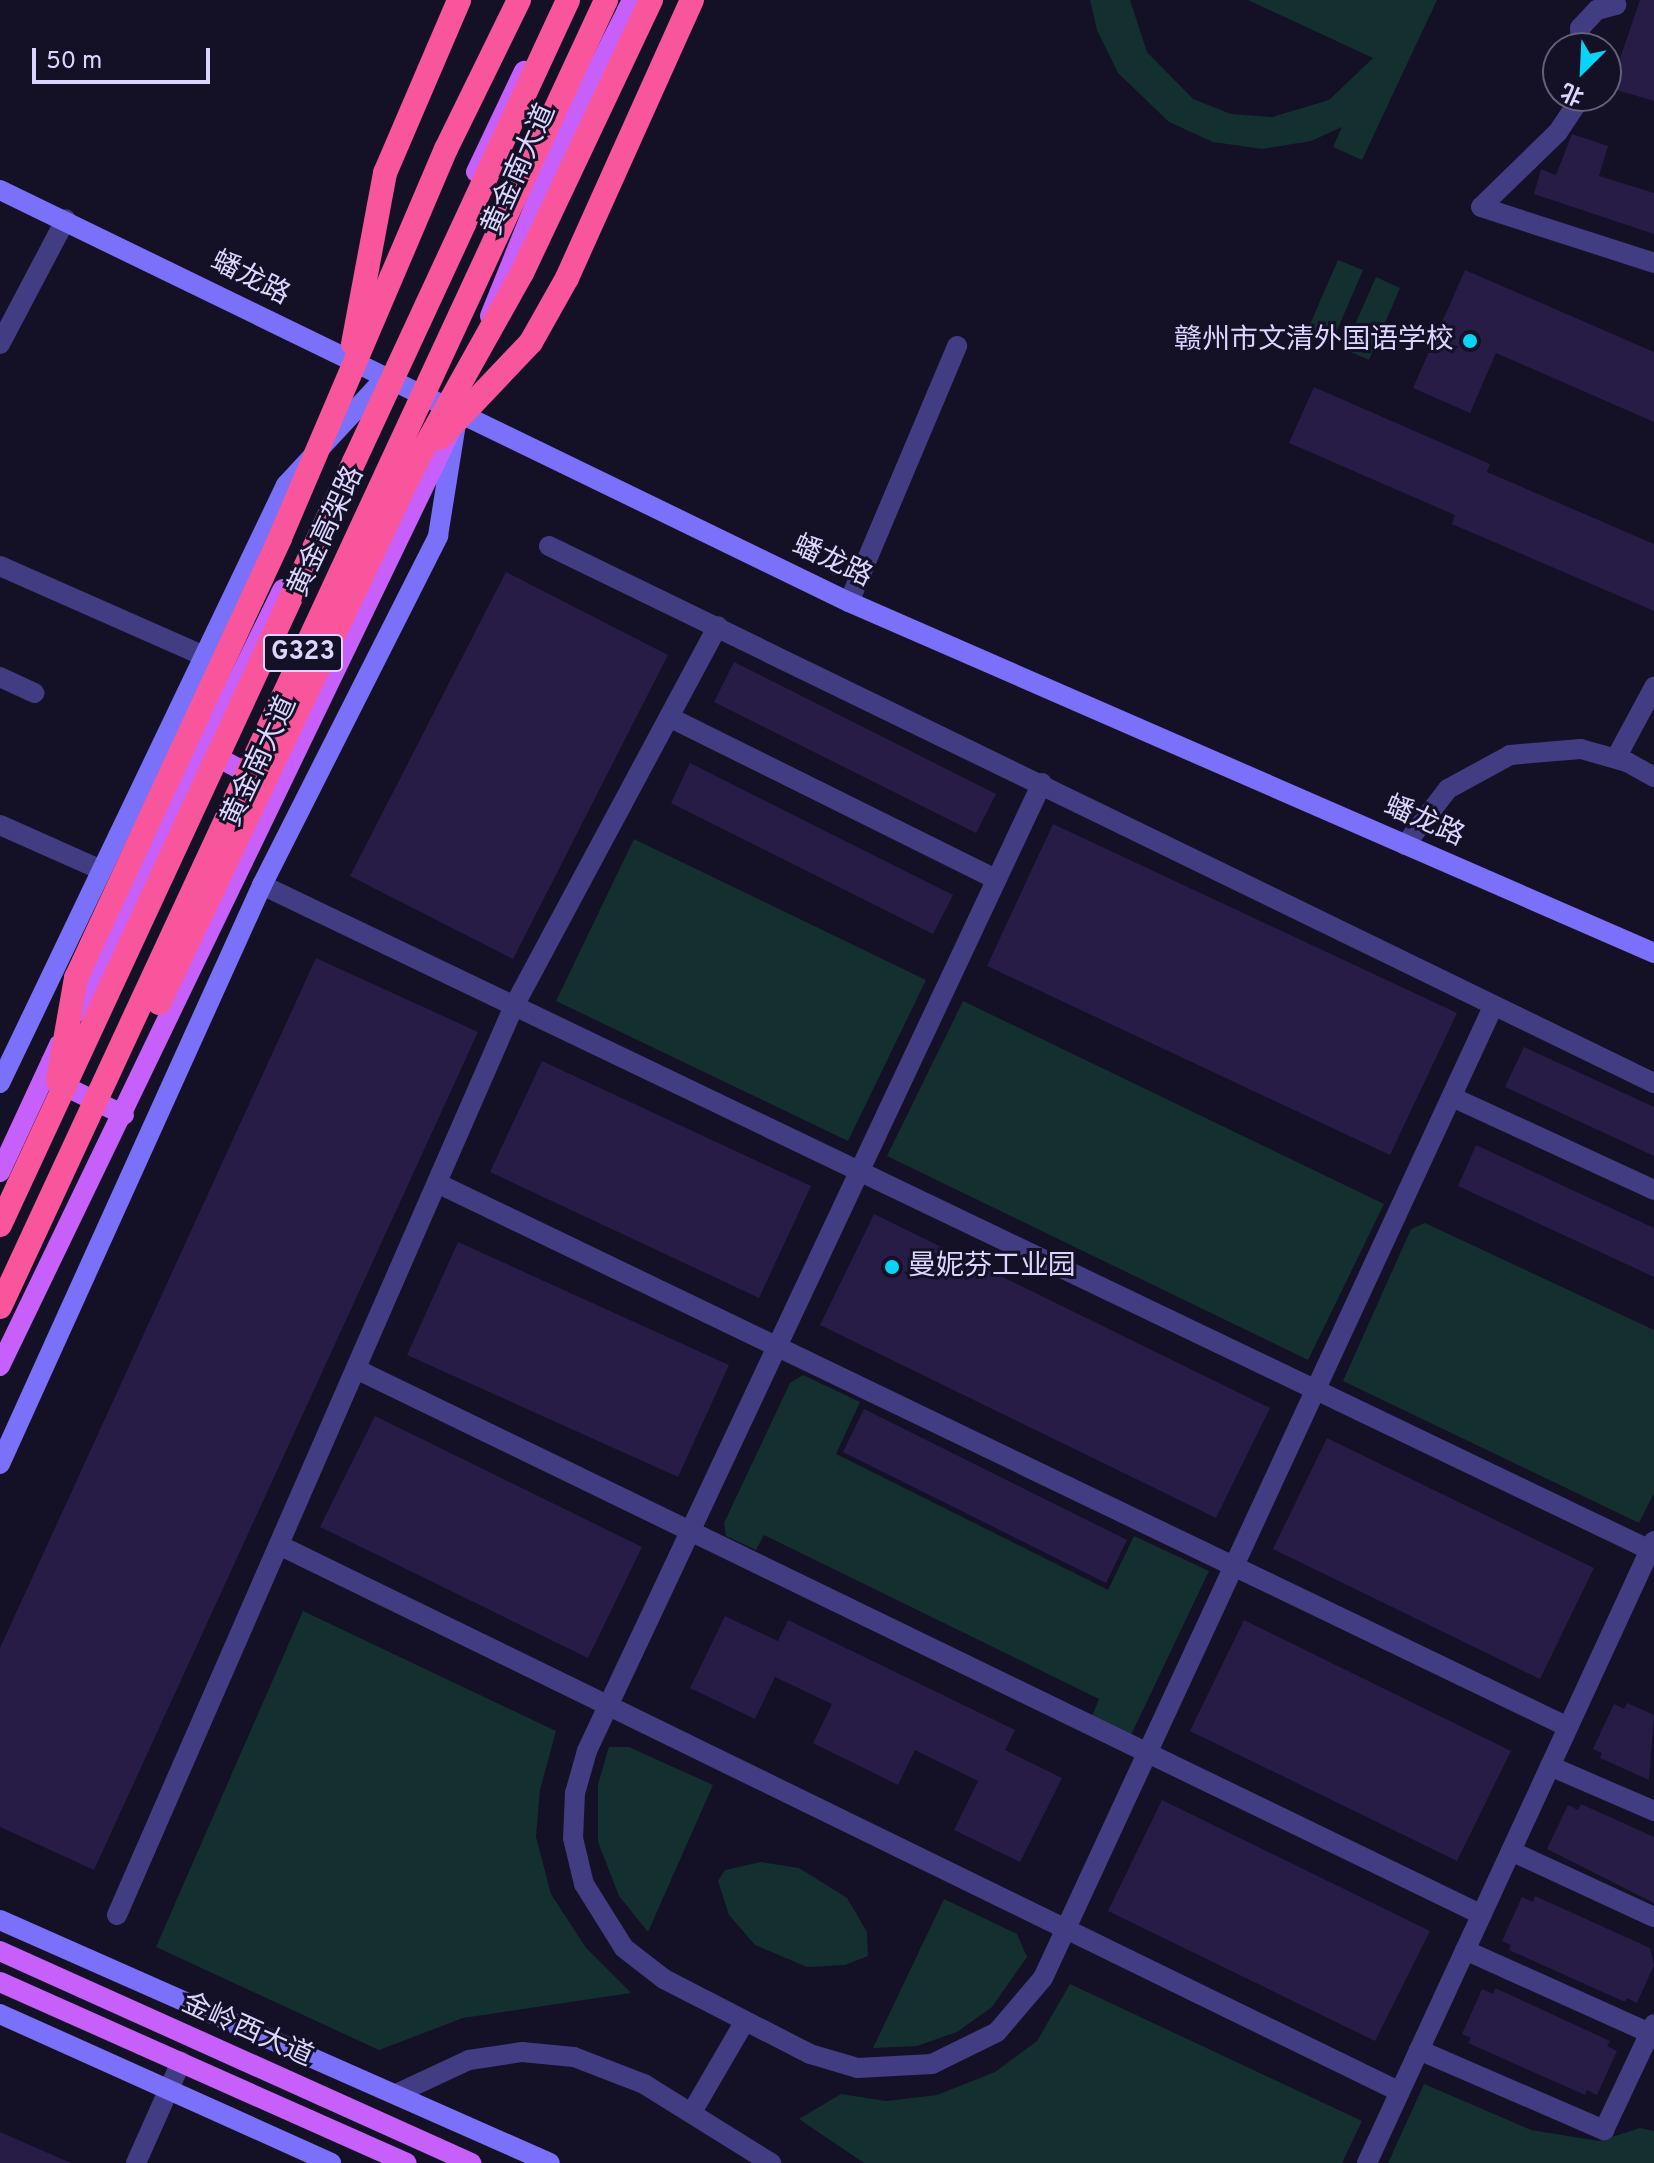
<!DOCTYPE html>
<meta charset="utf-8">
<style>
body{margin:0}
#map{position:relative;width:1654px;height:2163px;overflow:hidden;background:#141025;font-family:Overpass,"Noto Sans SC",sans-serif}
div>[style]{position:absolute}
.green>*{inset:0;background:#132f2f}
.building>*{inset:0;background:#271c46}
.street>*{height:20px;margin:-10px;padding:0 10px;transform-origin:10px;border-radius:10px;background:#423c83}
.secondary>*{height:20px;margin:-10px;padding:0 10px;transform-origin:10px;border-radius:10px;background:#7a70fa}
.primary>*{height:20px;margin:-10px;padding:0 10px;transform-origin:10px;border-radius:10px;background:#c760fa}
.highway-bridge>*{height:24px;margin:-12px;padding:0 12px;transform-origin:12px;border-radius:12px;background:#f9559c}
.dots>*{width:22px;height:22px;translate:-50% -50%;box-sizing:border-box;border:4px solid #141025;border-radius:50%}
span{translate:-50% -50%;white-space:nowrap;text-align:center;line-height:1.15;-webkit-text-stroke:6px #141025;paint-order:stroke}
.shield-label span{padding:2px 6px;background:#141025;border:2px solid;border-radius:6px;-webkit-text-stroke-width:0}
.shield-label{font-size:26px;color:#dcd5fe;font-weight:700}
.street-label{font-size:28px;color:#dcd5fe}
.poi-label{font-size:28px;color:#dcd5fe}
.right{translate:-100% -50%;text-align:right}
.left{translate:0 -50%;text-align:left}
.north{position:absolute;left:1542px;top:32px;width:80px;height:80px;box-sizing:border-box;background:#141025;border:2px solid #645f7c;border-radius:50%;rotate:204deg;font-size:22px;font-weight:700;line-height:32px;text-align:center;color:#dcd5fe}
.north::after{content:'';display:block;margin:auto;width:28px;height:36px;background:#08d4f7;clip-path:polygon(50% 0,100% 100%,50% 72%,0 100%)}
.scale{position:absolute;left:32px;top:48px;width:178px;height:36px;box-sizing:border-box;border:4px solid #dcd5fe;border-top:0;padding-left:10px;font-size:24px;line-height:28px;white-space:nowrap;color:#dcd5fe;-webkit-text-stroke:6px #141025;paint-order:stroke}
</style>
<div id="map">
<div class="green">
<i style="clip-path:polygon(1090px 0,1130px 0,1147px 52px,1193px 99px,1231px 114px,1272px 117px,1329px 100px,1373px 58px,1248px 0,1437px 0,1362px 160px,1333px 147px,1342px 127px,1311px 141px,1262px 149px,1213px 142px,1169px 122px,1118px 73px,1097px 30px)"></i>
<i style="clip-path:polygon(1338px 260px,1363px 270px,1332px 342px,1307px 331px)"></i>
<i style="clip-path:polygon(1376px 277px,1400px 288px,1369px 360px,1344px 349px)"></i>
<i style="clip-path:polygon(634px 839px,926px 980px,848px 1141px,556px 1001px)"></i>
<i style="clip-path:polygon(963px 1001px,1384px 1204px,1308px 1360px,887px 1156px)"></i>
<i style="clip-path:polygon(1425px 1223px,1654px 1330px,1654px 1493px,1639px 1523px,1343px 1381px,1411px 1229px)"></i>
<i style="clip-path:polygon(803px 1375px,860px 1402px,836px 1454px,1108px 1590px,1134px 1536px,1209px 1571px,1131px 1735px,1092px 1716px,1099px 1699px,764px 1535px,756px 1550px,726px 1536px,724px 1523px,790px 1383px)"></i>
<i style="clip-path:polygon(303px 1611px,556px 1731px,540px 1790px,536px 1837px,551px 1894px,586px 1948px,631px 1993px,463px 2018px,379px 2050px,156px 1947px)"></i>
<i style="clip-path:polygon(609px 1747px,629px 1747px,713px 1785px,648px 1932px,619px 1896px,598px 1842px,598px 1784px)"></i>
<i style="clip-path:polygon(761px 1862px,799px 1868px,847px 1898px,867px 1932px,868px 1956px,845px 1965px,807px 1967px,755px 1945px,729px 1915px,718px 1881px,725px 1870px)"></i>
<i style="clip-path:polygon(944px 1899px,1017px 1934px,1027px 1957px,992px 2007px,957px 2032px,917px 2046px,873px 2048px)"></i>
<i style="clip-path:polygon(1070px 1984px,1362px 2121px,1342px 2163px,864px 2163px,799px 2119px,841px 2094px,886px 2101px,937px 2095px,995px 2072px,1037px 2041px)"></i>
<i style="clip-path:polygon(1424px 2084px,1531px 2130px,1599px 2141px,1640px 2128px,1654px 2131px,1654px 2163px,1388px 2163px)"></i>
</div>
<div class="building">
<i style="clip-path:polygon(1640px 0,1654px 0,1654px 101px,1610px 88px)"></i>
<i style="clip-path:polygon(1572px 134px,1608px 146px,1599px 176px,1654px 193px,1654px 234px,1534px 194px,1541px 169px,1556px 175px)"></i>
<i style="clip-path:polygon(1465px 270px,1654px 352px,1654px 422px,1496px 353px,1470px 413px,1413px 388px)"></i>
<i style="clip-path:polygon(1314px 387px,1490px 464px,1487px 472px,1654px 544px,1654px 611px,1452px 524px,1455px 515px,1289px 443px)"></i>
<i style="clip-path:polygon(506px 572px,668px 655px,513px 959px,350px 876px)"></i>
<i style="clip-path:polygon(734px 662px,996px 794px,976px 833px,714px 702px)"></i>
<i style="clip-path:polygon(690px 763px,953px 895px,933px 934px,671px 803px)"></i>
<i style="clip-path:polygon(1053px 824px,1457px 1013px,1390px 1155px,987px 966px)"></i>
<i style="clip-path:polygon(316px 958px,478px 1032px,94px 1870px,0 1827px,0 1648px)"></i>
<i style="clip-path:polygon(1524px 1047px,1654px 1107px,1654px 1156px,1505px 1087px)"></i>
<i style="clip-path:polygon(542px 1061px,811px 1186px,759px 1298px,490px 1172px)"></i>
<i style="clip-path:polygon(1476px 1145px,1654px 1228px,1654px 1277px,1458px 1186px)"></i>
<i style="clip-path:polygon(874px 1214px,1270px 1408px,1216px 1518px,820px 1325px)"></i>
<i style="clip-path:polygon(458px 1242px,729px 1365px,678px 1477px,407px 1355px)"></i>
<i style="clip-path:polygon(864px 1409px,1127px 1540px,1106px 1583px,843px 1452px)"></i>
<i style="clip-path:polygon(375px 1416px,642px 1547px,588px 1658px,320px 1527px)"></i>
<i style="clip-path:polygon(1327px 1438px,1594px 1568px,1540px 1679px,1273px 1549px)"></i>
<i style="clip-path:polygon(725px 1616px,778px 1641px,788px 1620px,1015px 1730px,1005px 1750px,1062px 1778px,1020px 1862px,954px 1830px,978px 1781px,915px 1750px,898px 1785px,813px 1743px,832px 1704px,775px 1677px,755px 1719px,690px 1688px)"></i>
<i style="clip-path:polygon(1244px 1620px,1511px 1751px,1457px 1861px,1190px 1731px)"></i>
<i style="clip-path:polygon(1627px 1703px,1654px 1715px,1649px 1780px,1600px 1758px,1602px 1753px,1593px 1749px,1614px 1704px,1624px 1709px)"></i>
<i style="clip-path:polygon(1162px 1800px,1430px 1931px,1375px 2041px,1108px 1911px)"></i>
<i style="clip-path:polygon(1581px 1804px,1654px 1837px,1654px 1903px,1547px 1849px,1568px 1805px,1578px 1810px)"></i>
<i style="clip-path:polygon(1535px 1896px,1650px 1948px,1654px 1965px,1637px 2003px,1627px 1998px,1625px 2002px,1509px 1950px,1511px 1945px,1502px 1941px,1522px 1897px,1533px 1902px)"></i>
<i style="clip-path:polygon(1495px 1988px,1610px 2041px,1607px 2046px,1617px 2051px,1597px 2095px,1587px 2090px,1585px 2095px,1468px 2043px,1471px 2038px,1462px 2034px,1482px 1989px,1493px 1994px)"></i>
<i style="clip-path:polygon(0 2132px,71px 2163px,0 2163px)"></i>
</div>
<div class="street">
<i style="left:1581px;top:48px;width:20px;rotate:-93deg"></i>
<i style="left:1580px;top:28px;width:25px;rotate:-47deg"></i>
<i style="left:1597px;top:10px;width:20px;rotate:-15deg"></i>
<i style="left:1616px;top:5px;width:5px;rotate:-112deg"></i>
<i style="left:1582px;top:96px;width:43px;rotate:123.7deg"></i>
<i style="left:1558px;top:132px;width:107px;rotate:135.8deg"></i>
<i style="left:1481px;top:207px;width:182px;rotate:17.9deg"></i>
<i style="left:0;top:344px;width:141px;rotate:-62.2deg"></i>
<i style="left:549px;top:546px;width:1229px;rotate:25.92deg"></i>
<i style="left:0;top:566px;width:223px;rotate:23.8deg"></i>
<i style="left:849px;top:602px;width:278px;rotate:-67.1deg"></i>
<i style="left:0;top:677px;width:38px;rotate:25deg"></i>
<i style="left:669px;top:717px;width:365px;rotate:26.4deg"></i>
<i style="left:1616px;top:758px;width:81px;rotate:-61.8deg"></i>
<i style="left:1042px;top:783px;width:1070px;rotate:115.18deg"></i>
<i style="left:587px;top:1751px;width:44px;rotate:105.9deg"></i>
<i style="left:575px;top:1793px;width:45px;rotate:92.5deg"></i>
<i style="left:573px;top:1838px;width:47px;rotate:76.6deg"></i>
<i style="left:584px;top:1884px;width:75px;rotate:58deg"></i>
<i style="left:624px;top:1948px;width:51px;rotate:37.8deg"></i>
<i style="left:664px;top:1979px;width:164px;rotate:27.2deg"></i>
<i style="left:810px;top:2054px;width:50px;rotate:16.3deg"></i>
<i style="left:858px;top:2068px;width:74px;rotate:-3.1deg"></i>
<i style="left:932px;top:2064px;width:72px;rotate:-26.2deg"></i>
<i style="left:997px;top:2032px;width:71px;rotate:-49.6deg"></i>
<i style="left:1043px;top:1978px;width:1070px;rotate:-65.14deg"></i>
<i style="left:0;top:825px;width:108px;rotate:24deg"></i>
<i style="left:1405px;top:845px;width:71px;rotate:-52.5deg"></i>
<i style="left:1448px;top:789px;width:71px;rotate:-28.7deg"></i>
<i style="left:1510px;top:755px;width:71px;rotate:-4.8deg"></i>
<i style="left:1581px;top:749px;width:48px;rotate:15.8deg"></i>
<i style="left:1627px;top:762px;width:31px;rotate:29deg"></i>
<i style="left:262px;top:885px;width:1539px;rotate:25.6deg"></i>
<i style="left:1452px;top:1097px;width:222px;rotate:24.7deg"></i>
<i style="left:437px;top:1183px;width:1255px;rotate:25.69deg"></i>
<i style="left:356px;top:1369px;width:1251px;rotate:25.87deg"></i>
<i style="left:279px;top:1545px;width:1247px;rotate:26.01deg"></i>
<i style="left:1550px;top:1766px;width:113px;rotate:23.4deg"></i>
<i style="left:1511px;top:1851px;width:157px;rotate:24.8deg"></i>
<i style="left:117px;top:1915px;width:992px;rotate:-66.41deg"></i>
<i style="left:514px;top:1006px;width:431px;rotate:-61.8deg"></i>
<i style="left:1465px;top:1950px;width:207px;rotate:24.2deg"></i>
<i style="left:1419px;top:2050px;width:202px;rotate:23.4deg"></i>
<i style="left:1604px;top:2130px;width:117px;rotate:-64.7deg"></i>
<i style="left:396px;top:2094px;width:81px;rotate:-25deg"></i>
<i style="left:469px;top:2060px;width:54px;rotate:-8.6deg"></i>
<i style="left:522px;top:2052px;width:52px;rotate:5.5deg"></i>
<i style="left:574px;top:2057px;width:75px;rotate:21.1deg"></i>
<i style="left:644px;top:2084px;width:150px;rotate:31.9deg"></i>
<i style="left:692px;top:2112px;width:105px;rotate:-59.8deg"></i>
<i style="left:136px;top:2163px;width:111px;rotate:-66deg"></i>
<i style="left:1367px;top:2163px;width:685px;rotate:-65.23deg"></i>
</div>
<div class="secondary">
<i style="left:0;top:190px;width:944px;rotate:25.89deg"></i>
<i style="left:849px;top:602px;width:878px;rotate:23.56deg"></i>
<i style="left:0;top:1083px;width:663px;rotate:-64.44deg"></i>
<i style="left:286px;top:485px;width:144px;rotate:-47.2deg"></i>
<i style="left:0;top:1464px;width:636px;rotate:-65.65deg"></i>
<i style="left:262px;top:885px;width:391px;rotate:-63.2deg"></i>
<i style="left:438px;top:536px;width:113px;rotate:-80.9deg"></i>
<i style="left:0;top:1920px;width:601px;rotate:23.84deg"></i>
<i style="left:0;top:2014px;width:363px;rotate:24.2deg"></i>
</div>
<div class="primary">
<i style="left:476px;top:172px;width:112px;rotate:-64.6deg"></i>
<i style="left:490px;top:316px;width:181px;rotate:-68deg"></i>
<i style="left:558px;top:148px;width:165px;rotate:-63.4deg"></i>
<i style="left:204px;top:750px;width:64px;rotate:28.2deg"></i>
<i style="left:75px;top:1013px;width:472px;rotate:-63.9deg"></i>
<i style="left:52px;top:1080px;width:80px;rotate:25.9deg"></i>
<i style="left:0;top:1172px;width:140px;rotate:-65.1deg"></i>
<i style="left:0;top:1366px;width:1043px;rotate:-64.27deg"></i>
<i style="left:0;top:1951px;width:517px;rotate:24.23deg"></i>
<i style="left:0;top:1982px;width:445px;rotate:24deg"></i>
</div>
<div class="highway-bridge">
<i style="left:353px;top:344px;width:174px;rotate:-79.4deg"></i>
<i style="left:385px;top:173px;width:188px;rotate:-66.8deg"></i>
<i style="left:440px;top:438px;width:132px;rotate:-46.5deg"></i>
<i style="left:531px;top:342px;width:73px;rotate:-60.6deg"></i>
<i style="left:567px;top:278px;width:305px;rotate:-65.8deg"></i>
<i style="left:159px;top:1003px;width:594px;rotate:-64.6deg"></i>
<i style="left:414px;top:466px;width:221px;rotate:-60.8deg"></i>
<i style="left:522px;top:273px;width:302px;rotate:-64.7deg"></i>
<i style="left:58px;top:1080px;width:104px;rotate:-80deg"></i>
<i style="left:76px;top:978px;width:485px;rotate:-65.1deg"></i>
<i style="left:280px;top:538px;width:423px;rotate:-66.9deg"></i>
<i style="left:446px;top:149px;width:166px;rotate:-63.9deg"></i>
<i style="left:0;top:1225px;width:1350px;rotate:-65.12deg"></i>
<i style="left:0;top:1307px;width:1441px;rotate:-65.12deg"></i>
</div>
<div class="dots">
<i style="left:1470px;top:341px;background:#08d4f7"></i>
<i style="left:892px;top:1267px;background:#08d4f7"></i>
</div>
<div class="shield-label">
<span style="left:303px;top:653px">G323</span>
</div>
<div class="street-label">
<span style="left:520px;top:170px;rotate:-66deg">黄金南大道</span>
<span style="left:250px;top:279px;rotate:27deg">蟠龙路</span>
<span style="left:327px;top:532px;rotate:-65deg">黄金高架路</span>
<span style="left:832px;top:562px;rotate:25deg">蟠龙路</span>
<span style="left:260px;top:762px;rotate:-65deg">黄金南大道</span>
<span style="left:1424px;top:822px;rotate:24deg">蟠龙路</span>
<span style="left:247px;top:2031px;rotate:24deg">金岭西大道</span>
</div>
<div class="poi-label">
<span class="right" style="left:1454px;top:341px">赣州市文清外国语学校</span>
<span class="left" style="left:908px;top:1267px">曼妮芬工业园</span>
</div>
<div class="north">北</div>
<div class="scale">50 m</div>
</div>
